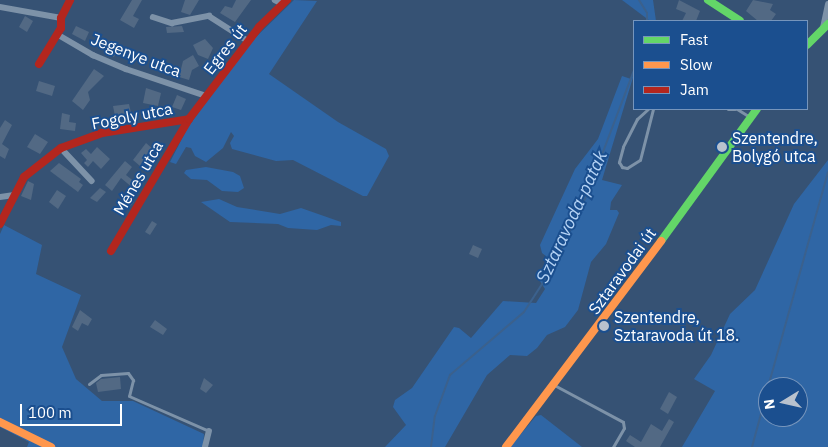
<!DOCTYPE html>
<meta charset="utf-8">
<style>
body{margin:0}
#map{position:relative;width:828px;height:447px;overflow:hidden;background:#365274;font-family:"IBM Plex Sans",sans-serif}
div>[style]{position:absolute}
.green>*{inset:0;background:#2f66a5}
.stream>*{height:2px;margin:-1px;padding:0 1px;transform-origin:1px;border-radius:1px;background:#3b618d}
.building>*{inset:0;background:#526984}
.lane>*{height:3px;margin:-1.5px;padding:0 1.5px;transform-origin:1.5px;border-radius:1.5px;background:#7d92a8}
.street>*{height:5.5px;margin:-2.75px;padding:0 2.75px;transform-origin:2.75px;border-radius:2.75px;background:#7d92a8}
.fast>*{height:8px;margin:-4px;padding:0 4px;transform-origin:4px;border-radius:4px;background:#63d668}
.slow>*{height:8px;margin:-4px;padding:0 4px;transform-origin:4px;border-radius:4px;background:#ff974d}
.jam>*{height:8px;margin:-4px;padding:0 4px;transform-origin:4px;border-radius:4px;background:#b3261e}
.dots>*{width:14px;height:14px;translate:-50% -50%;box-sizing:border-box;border:2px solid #1b4f8f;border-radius:50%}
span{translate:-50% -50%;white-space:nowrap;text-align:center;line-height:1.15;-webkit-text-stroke:4px #1b4f8f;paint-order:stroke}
.street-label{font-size:16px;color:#fff}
.poi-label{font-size:16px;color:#fff}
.left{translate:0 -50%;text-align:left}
.water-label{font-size:18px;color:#b5d3f5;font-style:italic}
.legend{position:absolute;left:633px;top:20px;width:175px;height:90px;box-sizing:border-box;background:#1b4f8f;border:1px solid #7695bc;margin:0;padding:6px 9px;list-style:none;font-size:15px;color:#fff}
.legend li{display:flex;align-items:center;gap:10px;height:25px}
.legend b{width:25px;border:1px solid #7695bc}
.north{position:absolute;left:758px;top:377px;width:50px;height:50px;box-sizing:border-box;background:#1b4f8f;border:1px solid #7695bc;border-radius:50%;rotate:261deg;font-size:14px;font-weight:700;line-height:20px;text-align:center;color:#fff}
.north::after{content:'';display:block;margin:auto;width:18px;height:22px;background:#b9c2ce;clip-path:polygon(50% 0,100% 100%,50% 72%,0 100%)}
.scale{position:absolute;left:20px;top:404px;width:102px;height:22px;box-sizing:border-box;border:2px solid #fff;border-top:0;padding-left:6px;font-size:15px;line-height:18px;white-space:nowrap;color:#fff;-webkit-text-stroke:4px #1b4f8f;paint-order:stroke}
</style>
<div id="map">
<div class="green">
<i style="clip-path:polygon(294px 0,317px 1px,269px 74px,338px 122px,386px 149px,389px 156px,367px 196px,363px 196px,293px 160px,276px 161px,232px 149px,230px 143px,234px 136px,231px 132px,223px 148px,206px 162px,195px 156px,191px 148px,186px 147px,176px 164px,170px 162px,188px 127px,250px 43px)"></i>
<i style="clip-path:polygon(622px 0,653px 0,656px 21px,650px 21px)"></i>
<i style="clip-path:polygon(634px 74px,602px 180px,622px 185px,611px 202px,610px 210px,617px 210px,619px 213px,606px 244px,591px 262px,578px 310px,565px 327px,547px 335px,537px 348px,527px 356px,510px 355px,487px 375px,445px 447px,385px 447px,406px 425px,393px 407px,395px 400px,412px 388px,454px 327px,459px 328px,471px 338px,503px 301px,536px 303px,545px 289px,538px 278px,546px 266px,547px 257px,542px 253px,540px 245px,575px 169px,598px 139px,622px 76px,631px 79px)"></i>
<i style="clip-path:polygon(evenodd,828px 160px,828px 447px,682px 447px,715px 391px,694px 379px,711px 355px,730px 314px,755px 290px,794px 204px,828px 160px,768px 387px,798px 387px,798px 417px,768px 417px,768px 387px)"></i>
<i style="clip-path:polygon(206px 167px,233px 172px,240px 176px,244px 188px,238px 192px,222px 191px,207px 180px,191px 179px,184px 173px,186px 170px)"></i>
<i style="clip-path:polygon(219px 199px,237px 207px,280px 214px,301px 208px,341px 222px,341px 226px,331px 225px,317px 230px,288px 228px,278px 224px,230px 222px,201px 202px)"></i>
<i style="clip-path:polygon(4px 225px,42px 245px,36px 274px,81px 295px,62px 347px,76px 379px,102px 401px,133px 401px,204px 434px,203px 447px,27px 447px,29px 442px,0 427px,0 234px)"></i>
<i style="clip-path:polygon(541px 415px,582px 447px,510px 447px,536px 416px)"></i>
</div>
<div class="stream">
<i style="left:639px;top:0;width:15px;rotate:58deg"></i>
<i style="left:647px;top:13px;width:8px;rotate:90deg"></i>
<i style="left:768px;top:387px;width:223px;rotate:-74.4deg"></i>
<i style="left:431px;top:447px;width:31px;rotate:-83deg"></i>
<i style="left:435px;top:416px;width:44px;rotate:-69.9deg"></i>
<i style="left:450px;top:375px;width:97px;rotate:-40.4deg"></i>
<i style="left:524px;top:312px;width:54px;rotate:-57.2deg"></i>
<i style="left:553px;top:267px;width:81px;rotate:-65deg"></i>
<i style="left:587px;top:194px;width:133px;rotate:-69.2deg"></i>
<i style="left:752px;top:447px;width:61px;rotate:-74.8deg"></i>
</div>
<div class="building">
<i style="clip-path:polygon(132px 0,142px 0,133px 16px,139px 19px,134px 28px,120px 20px)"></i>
<i style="clip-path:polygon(185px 0,199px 0,190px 15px,181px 12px)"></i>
<i style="clip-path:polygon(236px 0,251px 0,235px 22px,220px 13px,225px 6px,232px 8px)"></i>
<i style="clip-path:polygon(679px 0,700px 11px,696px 21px,682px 21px,686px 13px,676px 9px)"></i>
<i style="clip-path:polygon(753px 0,773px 4px,770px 10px,776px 14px,771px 21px,758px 21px,746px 11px)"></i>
<i style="clip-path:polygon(25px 16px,33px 21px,27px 32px,19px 27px)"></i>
<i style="clip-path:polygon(76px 26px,89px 32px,85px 41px,72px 34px)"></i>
<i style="clip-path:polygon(182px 26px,184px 32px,167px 33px,166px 27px)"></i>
<i style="clip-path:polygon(205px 39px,213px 48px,208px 59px,198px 55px,193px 45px)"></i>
<i style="clip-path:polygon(107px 45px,117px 50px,114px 57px,104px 52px)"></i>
<i style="clip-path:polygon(193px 55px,199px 66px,192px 70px,189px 80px,179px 77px,183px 61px)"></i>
<i style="clip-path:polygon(94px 69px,104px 76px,88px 92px,90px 100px,83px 110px,72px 101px)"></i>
<i style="clip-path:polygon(39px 81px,55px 86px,52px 96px,36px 91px)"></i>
<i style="clip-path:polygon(146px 88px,161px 93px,158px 106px,143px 103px)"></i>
<i style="clip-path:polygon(177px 95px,186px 99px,181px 110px,172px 107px)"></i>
<i style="clip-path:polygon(129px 104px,131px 113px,115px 116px,113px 106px)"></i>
<i style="clip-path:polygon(62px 113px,70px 115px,69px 122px,76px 123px,75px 131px,60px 129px)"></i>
<i style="clip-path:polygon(5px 120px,12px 125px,2px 144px,9px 149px,5px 159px,0 156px,0 128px)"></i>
<i style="clip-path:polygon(35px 134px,48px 142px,40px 154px,27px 147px)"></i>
<i style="clip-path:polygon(146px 143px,153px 149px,152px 155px,140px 166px,133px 160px)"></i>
<i style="clip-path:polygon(97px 147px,110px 159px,101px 169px,93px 161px,88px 167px,84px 163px,87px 160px,81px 153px,86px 149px,91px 154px)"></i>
<i style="clip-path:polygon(125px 161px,132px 167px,126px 175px,136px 183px,133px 188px,121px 178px,112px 191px,105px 185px)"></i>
<i style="clip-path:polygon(59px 163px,81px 179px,79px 182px,83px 185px,78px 192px,50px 171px)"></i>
<i style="clip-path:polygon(28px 181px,34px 184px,31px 200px,21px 196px)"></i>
<i style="clip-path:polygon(100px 188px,106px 192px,97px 202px,90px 198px)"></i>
<i style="clip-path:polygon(57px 190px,66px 196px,58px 209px,49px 202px)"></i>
<i style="clip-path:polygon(126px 197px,134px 202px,128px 209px,121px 204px)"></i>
<i style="clip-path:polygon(152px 221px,157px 224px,150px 235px,145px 232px)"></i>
<i style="clip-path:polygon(473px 245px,482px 249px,478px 258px,469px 254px)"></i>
<i style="clip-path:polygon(80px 310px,92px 319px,88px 326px,82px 323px,78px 331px,72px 327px)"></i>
<i style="clip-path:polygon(155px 320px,167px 329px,163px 335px,150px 327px)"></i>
<i style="clip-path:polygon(120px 377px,121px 389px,98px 392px,96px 383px,101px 379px)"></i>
<i style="clip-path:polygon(204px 378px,213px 385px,206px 393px,200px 389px)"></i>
<i style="clip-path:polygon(669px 392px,677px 397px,668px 414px,660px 409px)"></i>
<i style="clip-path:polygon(669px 419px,674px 422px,660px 447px,635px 447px,626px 441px,630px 435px,641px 442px,651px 424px,662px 431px)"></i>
</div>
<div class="lane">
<i style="left:648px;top:109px;width:15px;rotate:138deg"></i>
<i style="left:637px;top:119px;width:31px;rotate:117deg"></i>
<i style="left:623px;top:147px;width:16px;rotate:105deg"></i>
<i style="left:619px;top:162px;width:6px;rotate:59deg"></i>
<i style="left:622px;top:167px;width:5px;rotate:11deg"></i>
<i style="left:627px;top:168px;width:15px;rotate:-32deg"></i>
<i style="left:640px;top:160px;width:53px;rotate:-75.7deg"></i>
<i style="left:728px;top:109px;width:7px"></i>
<i style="left:737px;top:109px;width:15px;rotate:32deg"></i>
<i style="left:89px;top:384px;width:15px;rotate:-37deg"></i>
<i style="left:101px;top:375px;width:27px;rotate:-4deg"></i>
<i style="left:128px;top:373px;width:9px;rotate:54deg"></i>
<i style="left:133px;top:380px;width:16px;rotate:104deg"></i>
<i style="left:129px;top:396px;width:87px;rotate:23.6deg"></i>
<i style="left:556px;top:386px;width:76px;rotate:28.2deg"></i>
<i style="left:623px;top:422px;width:6px;rotate:81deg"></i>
<i style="left:624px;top:428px;width:22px;rotate:120deg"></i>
</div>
<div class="street">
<i style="left:275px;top:0;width:9px;rotate:27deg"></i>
<i style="left:0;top:7px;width:62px;rotate:10.2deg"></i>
<i style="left:153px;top:17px;width:20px;rotate:18deg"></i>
<i style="left:172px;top:23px;width:38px;rotate:-11deg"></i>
<i style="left:209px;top:16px;width:46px;rotate:32.7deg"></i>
<i style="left:823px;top:28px;width:24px;rotate:-78deg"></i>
<i style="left:57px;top:34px;width:42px;rotate:30.3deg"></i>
<i style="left:93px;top:55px;width:36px;rotate:23deg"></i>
<i style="left:126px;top:69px;width:84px;rotate:18.6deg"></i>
<i style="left:61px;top:148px;width:45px;rotate:46.8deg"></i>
<i style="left:0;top:197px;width:14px;rotate:-8deg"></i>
<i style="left:205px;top:447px;width:16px;rotate:-76deg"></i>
</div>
<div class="fast">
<i style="left:708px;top:0;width:38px;rotate:33deg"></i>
<i style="left:807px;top:45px;width:30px;rotate:-45deg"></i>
<i style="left:661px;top:241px;width:163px;rotate:-54deg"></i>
</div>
<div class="slow">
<i style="left:0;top:422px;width:57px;rotate:26.1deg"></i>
<i style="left:506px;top:447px;width:258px;rotate:-53deg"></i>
</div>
<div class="jam">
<i style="left:39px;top:64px;width:42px;rotate:-58.6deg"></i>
<i style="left:61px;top:28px;width:10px;rotate:-90deg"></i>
<i style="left:61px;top:18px;width:20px;rotate:-63deg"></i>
<i style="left:0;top:224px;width:53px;rotate:-62.9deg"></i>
<i style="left:24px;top:177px;width:47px;rotate:-38.1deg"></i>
<i style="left:61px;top:148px;width:44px;rotate:-20.1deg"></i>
<i style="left:102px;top:133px;width:88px;rotate:-9.1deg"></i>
<i style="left:111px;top:251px;width:153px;rotate:-59.4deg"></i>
<i style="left:189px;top:119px;width:116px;rotate:-52.7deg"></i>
<i style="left:259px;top:27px;width:39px;rotate:-44deg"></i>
</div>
<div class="dots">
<i style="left:722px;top:147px;background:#b9c2ce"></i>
<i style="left:604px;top:326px;background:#b9c2ce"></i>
</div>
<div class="street-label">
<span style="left:225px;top:49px;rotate:-52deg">Egres út</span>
<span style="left:136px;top:55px;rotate:21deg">Jegenye utca</span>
<span style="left:132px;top:116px;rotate:-11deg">Fogoly utca</span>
<span style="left:138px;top:178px;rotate:-60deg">Ménes utca</span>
<span style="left:622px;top:271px;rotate:-54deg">Sztaravodai út</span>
</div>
<div class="poi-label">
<span class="left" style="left:732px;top:147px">Szentendre,<br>Bolygó utca</span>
<span class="left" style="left:614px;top:326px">Szentendre,<br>Sztaravoda út 18.</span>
</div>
<div class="water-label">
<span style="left:572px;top:217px;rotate:-65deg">Sztaravoda-patak</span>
</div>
<ul class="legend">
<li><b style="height:6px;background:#63d668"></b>Fast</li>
<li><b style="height:6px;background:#ff974d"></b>Slow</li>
<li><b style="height:6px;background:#b3261e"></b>Jam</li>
</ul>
<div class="north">N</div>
<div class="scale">100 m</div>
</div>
